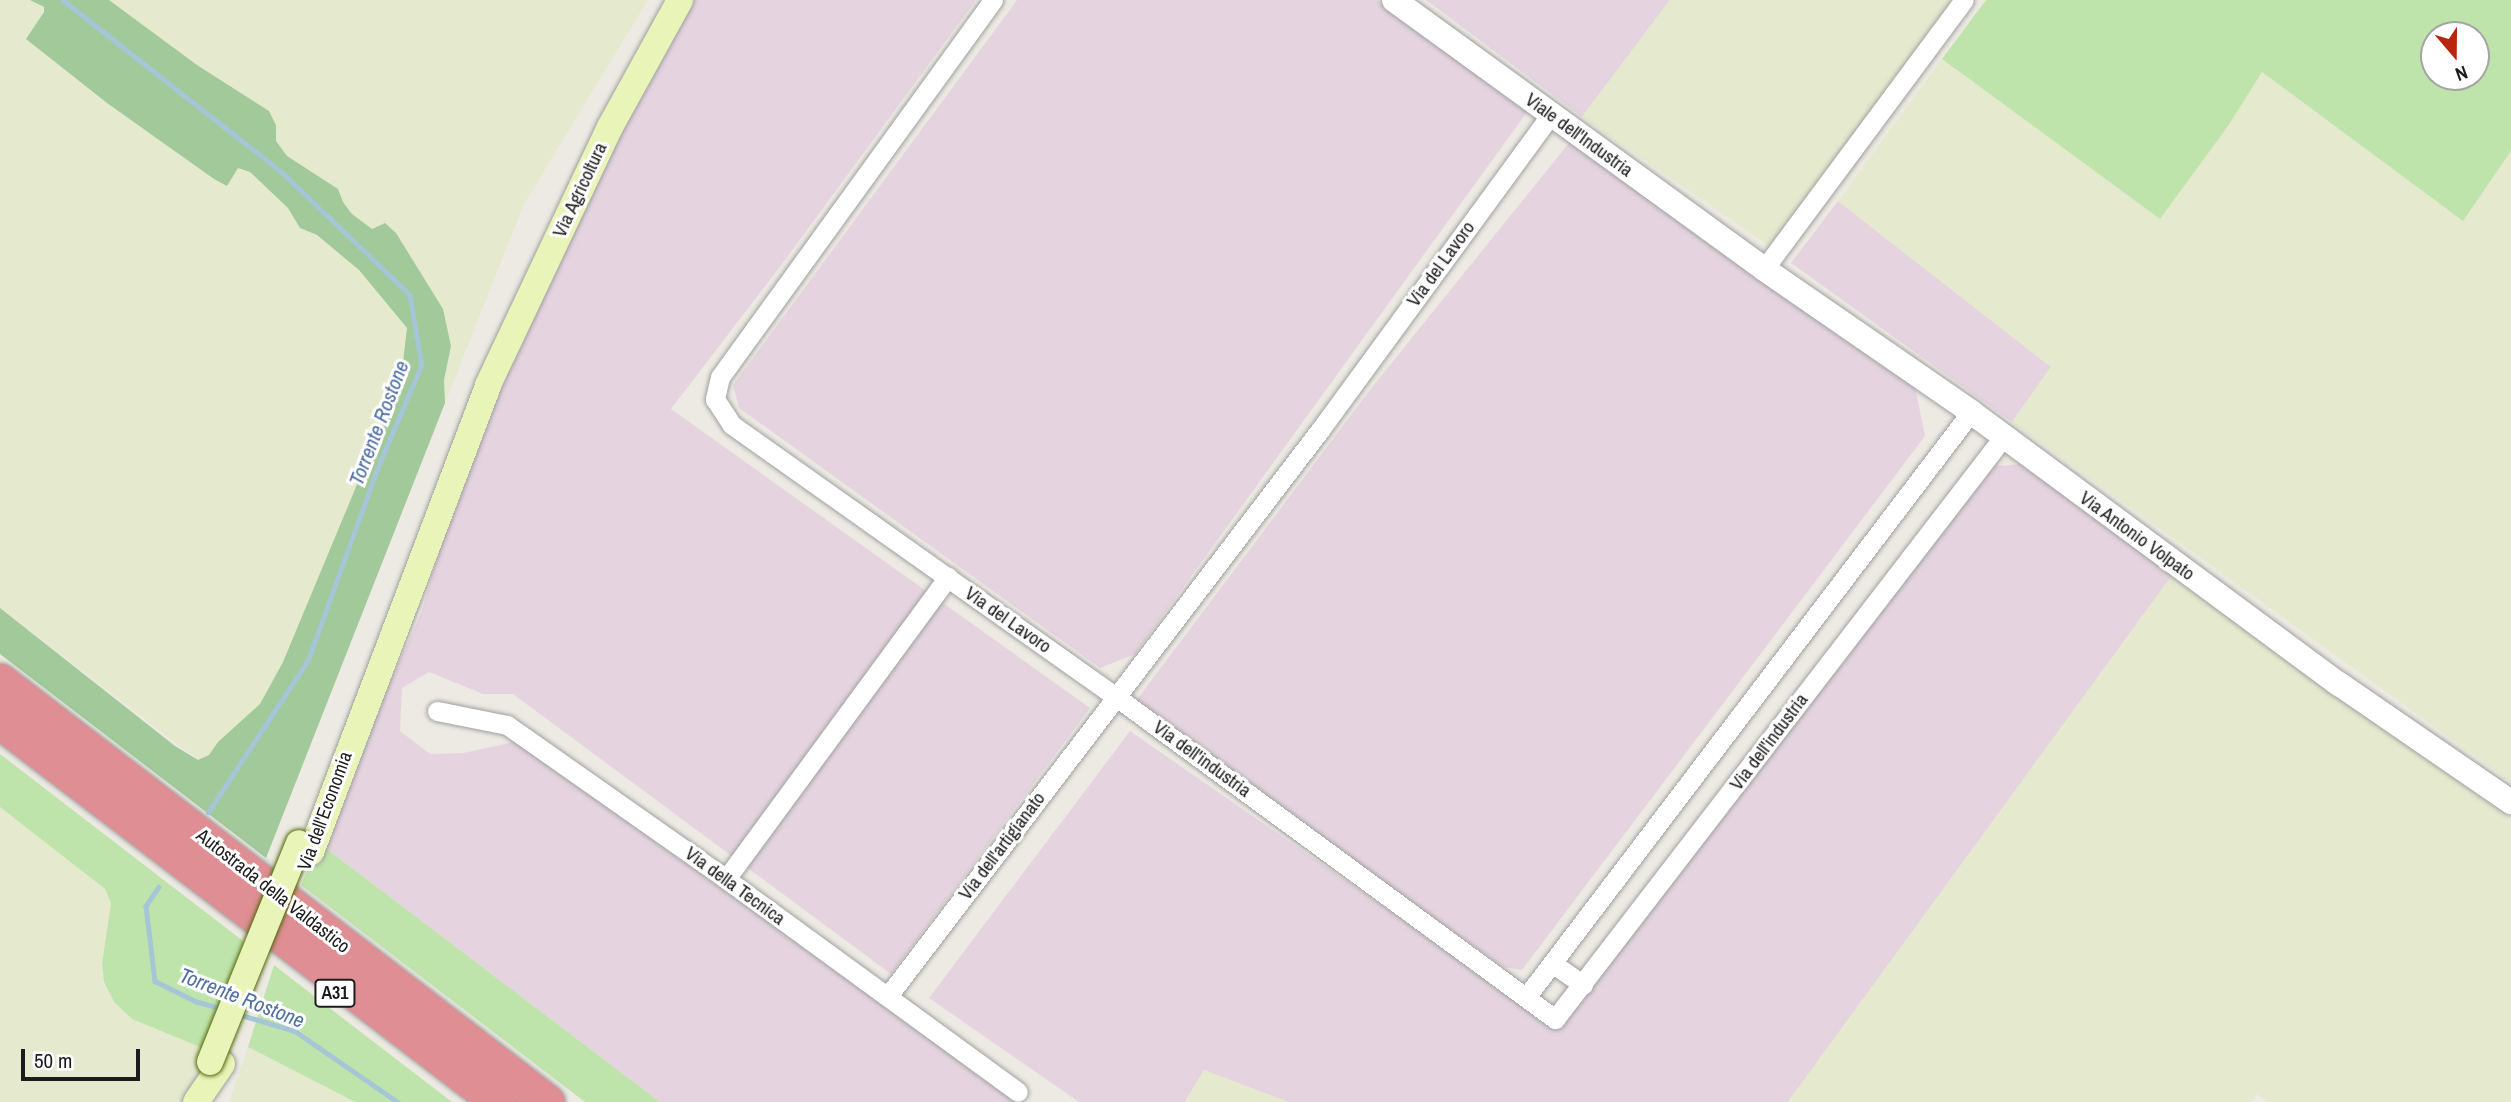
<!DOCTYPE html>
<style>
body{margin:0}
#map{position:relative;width:2511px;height:1102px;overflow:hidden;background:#eceae2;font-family:"Archivo Narrow",sans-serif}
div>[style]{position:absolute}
.industrial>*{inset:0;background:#e5d4e0}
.farmland>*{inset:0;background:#e5eace}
.grass>*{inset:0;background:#bfe4ab}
.forest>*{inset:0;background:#a1c999}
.stream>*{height:4.5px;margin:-2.25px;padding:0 2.25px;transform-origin:2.25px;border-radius:2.25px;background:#a5c6d7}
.roads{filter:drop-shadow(0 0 2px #a0a0a0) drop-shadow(0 0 2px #a0a0a0)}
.minor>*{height:19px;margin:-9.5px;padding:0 9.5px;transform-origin:9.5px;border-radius:9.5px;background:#fff}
.tertiary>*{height:24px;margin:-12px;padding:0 12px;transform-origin:12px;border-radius:12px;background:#fff}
.secondary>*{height:26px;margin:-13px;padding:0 13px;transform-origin:13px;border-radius:13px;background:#e9f4b8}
.motorway>*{height:35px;margin:-17.5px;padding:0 17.5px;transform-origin:17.5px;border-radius:17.5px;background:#df8e93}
.bridges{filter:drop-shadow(0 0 2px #53690c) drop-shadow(0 0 2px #53690c)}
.secondary-bridge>*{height:26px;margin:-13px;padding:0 13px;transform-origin:13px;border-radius:13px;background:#e9f4b8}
span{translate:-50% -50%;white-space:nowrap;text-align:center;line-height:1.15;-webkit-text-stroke:6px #fff;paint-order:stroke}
.shield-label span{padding:2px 5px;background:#fff;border:2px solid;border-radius:5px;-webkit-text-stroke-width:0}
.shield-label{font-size:18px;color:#1c1c1c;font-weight:700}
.street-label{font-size:19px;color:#1c1c1c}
.water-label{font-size:21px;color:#506fa4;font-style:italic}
.north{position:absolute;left:2420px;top:21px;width:70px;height:70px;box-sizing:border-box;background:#fff;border:2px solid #a4a4a4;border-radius:50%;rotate:160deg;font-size:19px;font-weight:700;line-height:28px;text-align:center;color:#1c1c1c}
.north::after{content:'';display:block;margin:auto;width:24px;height:32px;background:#b9240e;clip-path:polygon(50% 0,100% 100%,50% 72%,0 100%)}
.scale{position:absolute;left:21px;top:1049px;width:119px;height:32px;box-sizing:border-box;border:4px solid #1c1c1c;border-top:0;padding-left:9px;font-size:21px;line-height:24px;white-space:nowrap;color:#1c1c1c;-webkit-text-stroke:5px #fff;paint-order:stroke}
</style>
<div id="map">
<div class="industrial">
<i style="clip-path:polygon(679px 0,976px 0,779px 268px,671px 409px,1090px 708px,891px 974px,513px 694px,483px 694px,429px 672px,402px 688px,400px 731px,430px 754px,463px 753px,515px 742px,1022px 1102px,660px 1102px,319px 843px,421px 613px,477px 422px)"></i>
<i style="clip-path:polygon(1017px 0,1377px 0,1527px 112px,1135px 654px,1100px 668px,739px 408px,733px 385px)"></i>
<i style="clip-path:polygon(1426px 0,1670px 0,1582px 117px)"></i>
<i style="clip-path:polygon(1569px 143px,1683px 219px,1915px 387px,1925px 436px,1522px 970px,1503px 967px,1132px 706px,1369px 391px)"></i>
<i style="clip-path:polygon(1838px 201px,2051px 367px,2012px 422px,1791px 263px)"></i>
<i style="clip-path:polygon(2022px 464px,2173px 574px,1788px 1102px,1288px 1102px,1204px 1070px,1185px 1102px,1079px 1102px,929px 998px,1130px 731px,1554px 1025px,1995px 466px)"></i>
</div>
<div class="farmland">
<i style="clip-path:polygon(0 0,30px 0,44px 8px,37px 26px,26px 39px,107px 103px,214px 179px,238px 167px,250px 172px,288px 208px,300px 228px,317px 235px,359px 270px,407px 328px,401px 379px,283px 662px,260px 704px,218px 742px,209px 755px,198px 760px,0 608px)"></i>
<i style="clip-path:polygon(109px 0,648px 0,524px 204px,445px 403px,444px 380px,451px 346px,443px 310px,396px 233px,385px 223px,372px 229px,352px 214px,343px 202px,338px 189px,287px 156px,276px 141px,276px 125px,269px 111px,197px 65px)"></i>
<i style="clip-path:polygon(1670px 0,1955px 0,1772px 248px,1582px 117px)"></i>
<i style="clip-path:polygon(1942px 59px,2159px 218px,2228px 125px,2262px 71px,2463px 220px,2511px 151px,2511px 782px,2012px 422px,2051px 367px,1838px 201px)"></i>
<i style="clip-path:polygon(2173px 574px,2511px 820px,2511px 1102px,2268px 1102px,2257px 1094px,2251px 1102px,1788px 1102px)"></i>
<i style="clip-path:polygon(0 807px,105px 889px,111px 902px,102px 964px,104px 983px,114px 1002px,132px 1019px,210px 1051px,192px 1102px,0 1102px)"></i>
<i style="clip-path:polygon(248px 1047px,355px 1102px,229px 1102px)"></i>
<i style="clip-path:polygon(1204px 1070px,1288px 1102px,1185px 1102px)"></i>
</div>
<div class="grass">
<i style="clip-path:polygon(evenodd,1986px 0,2511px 0,2511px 151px,2463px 221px,2262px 72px,2228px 126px,2160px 219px,1942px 59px,1986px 0,2434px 35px,2476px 35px,2476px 77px,2434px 77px,2434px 35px)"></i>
<i style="clip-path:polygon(0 754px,247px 944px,210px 1051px,132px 1019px,114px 1002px,104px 982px,102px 964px,111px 903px,105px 889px,0 807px)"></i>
<i style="clip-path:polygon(319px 843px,660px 1102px,585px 1102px,301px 885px)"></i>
<i style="clip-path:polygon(274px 965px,340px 1016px,452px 1102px,355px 1102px,248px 1047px)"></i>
</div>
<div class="forest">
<i style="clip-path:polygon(30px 0,109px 0,197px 65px,269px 111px,276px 125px,276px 141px,287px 156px,338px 189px,343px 202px,352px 214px,372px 229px,385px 223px,396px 233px,443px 309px,451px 346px,444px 380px,445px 403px,266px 858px,0 654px,0 608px,175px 746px,198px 760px,209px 755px,218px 742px,260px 704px,283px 662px,401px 379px,407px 328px,359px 270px,317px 235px,300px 228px,288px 208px,250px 172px,238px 168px,227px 186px,214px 179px,107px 103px,26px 39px,44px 12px,44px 7px)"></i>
</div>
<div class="stream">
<i style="left:63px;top:0;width:280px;rotate:38.2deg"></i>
<i style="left:283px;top:173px;width:176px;rotate:43.8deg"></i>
<i style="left:410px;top:295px;width:71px;rotate:80.3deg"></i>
<i style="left:422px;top:365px;width:112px;rotate:113.1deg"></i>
<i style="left:378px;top:468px;width:205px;rotate:109.9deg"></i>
<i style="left:308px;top:661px;width:181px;rotate:123.3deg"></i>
<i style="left:159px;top:887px;width:23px;rotate:124deg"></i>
<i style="left:146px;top:906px;width:76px;rotate:83.2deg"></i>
<i style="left:155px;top:981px;width:45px;rotate:26.6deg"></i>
<i style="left:195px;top:1001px;width:29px;rotate:16deg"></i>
<i style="left:238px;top:1014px;width:59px;rotate:16.6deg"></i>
<i style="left:295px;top:1031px;width:125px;rotate:34.6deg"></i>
</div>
<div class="roads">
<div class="minor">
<i style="left:993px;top:0;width:465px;rotate:125.9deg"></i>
<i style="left:720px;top:377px;width:23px;rotate:103deg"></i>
<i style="left:715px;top:399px;width:31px;rotate:57deg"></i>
<i style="left:732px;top:425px;width:469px;rotate:35.3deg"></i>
<i style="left:1115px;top:696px;width:546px;rotate:36.28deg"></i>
<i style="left:1555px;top:1019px;width:736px;rotate:-52.4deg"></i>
<i style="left:1764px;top:269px;width:335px;rotate:-53.4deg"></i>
<i style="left:437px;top:711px;width:71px;rotate:11.3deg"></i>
<i style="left:507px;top:725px;width:268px;rotate:35.1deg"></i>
<i style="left:726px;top:879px;width:361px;rotate:36.1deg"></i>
<i style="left:726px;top:879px;width:375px;rotate:-53.7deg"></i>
<i style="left:1552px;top:963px;width:38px;rotate:35deg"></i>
<i style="left:888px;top:996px;width:712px;rotate:-52.65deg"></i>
<i style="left:1320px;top:430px;width:391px;rotate:-53.8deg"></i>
<i style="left:1527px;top:996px;width:734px;rotate:-52.76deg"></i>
</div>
<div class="tertiary">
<i style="left:1394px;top:0;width:457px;rotate:36deg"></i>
<i style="left:1764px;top:269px;width:252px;rotate:34.6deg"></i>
<i style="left:1971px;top:412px;width:458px;rotate:36.5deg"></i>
<i style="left:2339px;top:684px;width:209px;rotate:34.5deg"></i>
</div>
<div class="secondary">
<i style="left:311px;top:852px;width:499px;rotate:-69.2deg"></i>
<i style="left:488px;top:385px;width:285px;rotate:-64.7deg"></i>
<i style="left:610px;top:127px;width:145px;rotate:-61.1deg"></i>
<i style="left:196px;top:1102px;width:46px;rotate:-55.6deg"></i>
</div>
<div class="motorway">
<i style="left:0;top:681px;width:690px;rotate:37.58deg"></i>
<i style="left:0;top:721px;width:627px;rotate:37.42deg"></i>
</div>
</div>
<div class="bridges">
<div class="secondary-bridge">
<i style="left:210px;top:1062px;width:236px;rotate:-67.9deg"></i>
</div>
</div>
<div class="shield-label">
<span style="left:335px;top:993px">A31</span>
</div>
<div class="street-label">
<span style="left:1579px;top:135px;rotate:36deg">Viale dell'Industria</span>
<span style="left:580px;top:190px;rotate:-65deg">Via Agricoltura</span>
<span style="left:1441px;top:264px;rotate:-54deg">Via del Lavoro</span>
<span style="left:2137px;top:536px;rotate:36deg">Via Antonio Volpato</span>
<span style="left:1008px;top:620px;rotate:35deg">Via del Lavoro</span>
<span style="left:1769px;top:742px;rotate:-53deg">Via dell'industria</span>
<span style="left:1202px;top:759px;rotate:36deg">Via dell'industria</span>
<span style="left:325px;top:811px;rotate:-70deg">Via dell'Economia</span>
<span style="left:1002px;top:846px;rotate:-53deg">Via dell'artigianato</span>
<span style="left:735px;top:886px;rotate:36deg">Via della Tecnica</span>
<span style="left:273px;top:891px;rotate:38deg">Autostrada della Valdastico</span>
</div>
<div class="water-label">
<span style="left:379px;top:423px;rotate:-69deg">Torrente Rostone</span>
<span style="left:242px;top:998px;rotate:21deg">Torrente Rostone</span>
</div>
<div class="north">N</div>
<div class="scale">50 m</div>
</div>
